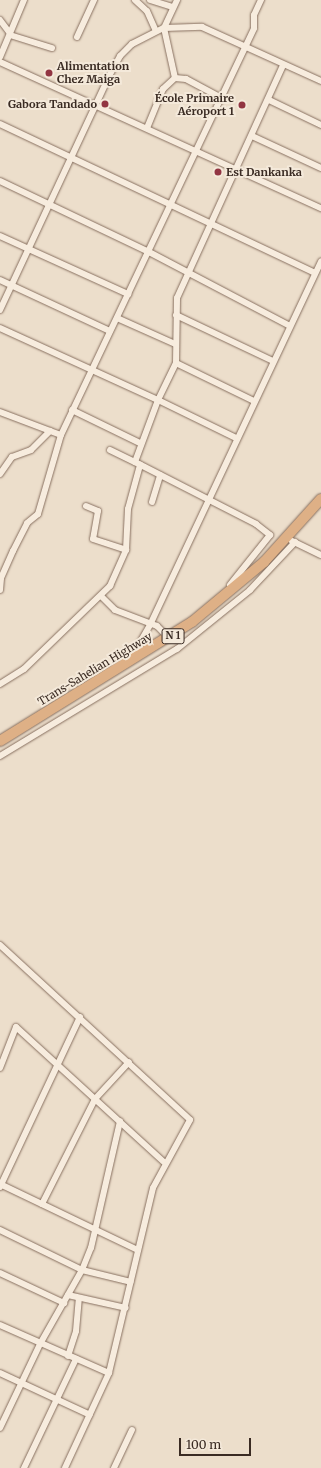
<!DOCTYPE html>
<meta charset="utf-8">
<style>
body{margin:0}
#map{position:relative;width:321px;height:1468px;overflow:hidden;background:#ecdecb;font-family:Merriweather,serif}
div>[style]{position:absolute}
.roads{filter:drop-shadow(0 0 1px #887060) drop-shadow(0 0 1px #887060)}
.minor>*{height:6px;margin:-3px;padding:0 3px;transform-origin:3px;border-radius:3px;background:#f7ecde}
.trunk>*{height:10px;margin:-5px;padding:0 5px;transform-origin:5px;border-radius:5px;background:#deb086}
.dots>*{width:11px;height:11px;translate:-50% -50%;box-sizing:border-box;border:2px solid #f4e9da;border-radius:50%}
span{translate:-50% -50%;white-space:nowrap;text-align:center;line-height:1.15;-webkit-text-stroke:4px #f4e9da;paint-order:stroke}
.shield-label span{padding:1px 3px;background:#f4e9da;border:1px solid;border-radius:3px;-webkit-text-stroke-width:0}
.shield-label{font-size:10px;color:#3a2b23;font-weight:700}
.poi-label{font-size:11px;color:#3a2b23;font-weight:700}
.left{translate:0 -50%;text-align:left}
.right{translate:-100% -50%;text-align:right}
.street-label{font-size:11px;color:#3a2b23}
.scale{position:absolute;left:179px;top:1438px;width:72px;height:18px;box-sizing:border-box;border:2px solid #3a2b23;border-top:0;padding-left:5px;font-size:12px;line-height:14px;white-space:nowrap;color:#3a2b23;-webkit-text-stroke:3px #f4e9da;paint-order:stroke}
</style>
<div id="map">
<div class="roads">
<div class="minor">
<i style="left:135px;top:0;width:16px;rotate:43deg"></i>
<i style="left:147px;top:11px;width:22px;rotate:66deg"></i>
<i style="left:150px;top:0;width:24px;rotate:17deg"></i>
<i style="left:0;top:20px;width:15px;rotate:53deg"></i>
<i style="left:10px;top:35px;width:44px;rotate:17.2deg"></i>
<i style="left:77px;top:37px;width:41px;rotate:-65.3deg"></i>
<i style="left:0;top:57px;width:62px;rotate:-67.2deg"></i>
<i style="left:0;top:62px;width:353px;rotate:24.5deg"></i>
<i style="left:175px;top:78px;width:51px;rotate:-102.4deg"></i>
<i style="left:164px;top:28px;width:31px;rotate:-65deg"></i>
<i style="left:269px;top:100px;width:58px;rotate:25.7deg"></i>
<i style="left:0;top:124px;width:348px;rotate:25.3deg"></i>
<i style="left:147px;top:128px;width:42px;rotate:-67.7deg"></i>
<i style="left:163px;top:89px;width:16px;rotate:-43deg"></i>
<i style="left:175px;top:78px;width:11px;rotate:5deg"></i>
<i style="left:186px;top:79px;width:40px;rotate:28deg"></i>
<i style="left:252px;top:136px;width:76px;rotate:24.9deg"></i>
<i style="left:0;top:181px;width:165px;rotate:25.5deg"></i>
<i style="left:149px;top:252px;width:159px;rotate:27.7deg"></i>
<i style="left:0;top:236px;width:141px;rotate:24.4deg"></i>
<i style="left:0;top:280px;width:121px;rotate:24.9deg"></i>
<i style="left:0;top:310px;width:258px;rotate:-65deg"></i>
<i style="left:109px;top:76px;width:23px;rotate:-61deg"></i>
<i style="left:120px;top:56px;width:17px;rotate:-45deg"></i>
<i style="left:132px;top:44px;width:36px;rotate:-27deg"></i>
<i style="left:164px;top:28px;width:38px;rotate:-2deg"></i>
<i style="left:202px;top:27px;width:131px;rotate:24.4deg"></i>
<i style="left:176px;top:315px;width:107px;rotate:25.4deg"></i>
<i style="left:117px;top:318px;width:64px;rotate:24.1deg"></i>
<i style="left:0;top:328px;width:174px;rotate:24.5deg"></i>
<i style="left:158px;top:400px;width:66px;rotate:110.4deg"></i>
<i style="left:135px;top:462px;width:136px;rotate:27.1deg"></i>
<i style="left:256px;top:524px;width:18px;rotate:38deg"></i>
<i style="left:270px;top:535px;width:64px;rotate:128.7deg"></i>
<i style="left:176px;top:363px;width:87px;rotate:26deg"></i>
<i style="left:72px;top:410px;width:76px;rotate:25.9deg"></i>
<i style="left:0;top:412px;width:65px;rotate:20.7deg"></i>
<i style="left:236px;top:438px;width:87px;rotate:-154deg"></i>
<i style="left:158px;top:400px;width:41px;rotate:-64.1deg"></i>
<i style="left:176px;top:363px;width:65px;rotate:-89.1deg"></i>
<i style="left:177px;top:298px;width:256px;rotate:-65.5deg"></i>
<i style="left:110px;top:450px;width:28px;rotate:26deg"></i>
<i style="left:0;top:474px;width:21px;rotate:-55deg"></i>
<i style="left:12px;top:457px;width:20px;rotate:-20deg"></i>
<i style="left:31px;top:450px;width:27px;rotate:-45deg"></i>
<i style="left:152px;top:502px;width:28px;rotate:-73deg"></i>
<i style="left:86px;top:506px;width:13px;rotate:23deg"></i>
<i style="left:98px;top:511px;width:28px;rotate:100deg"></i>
<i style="left:93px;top:539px;width:35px;rotate:18deg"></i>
<i style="left:292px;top:541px;width:32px;rotate:26deg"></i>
<i style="left:0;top:590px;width:12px;rotate:-85deg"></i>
<i style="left:1px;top:578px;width:30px;rotate:-66deg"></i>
<i style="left:13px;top:551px;width:31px;rotate:-63deg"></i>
<i style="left:27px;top:523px;width:14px;rotate:-39deg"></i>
<i style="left:38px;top:514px;width:82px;rotate:-73.8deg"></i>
<i style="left:61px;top:435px;width:450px;rotate:-64.6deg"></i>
<i style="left:254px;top:28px;width:13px;rotate:-90deg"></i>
<i style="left:254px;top:15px;width:17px;rotate:-65deg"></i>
<i style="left:102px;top:597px;width:18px;rotate:45deg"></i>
<i style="left:115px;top:610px;width:45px;rotate:20.9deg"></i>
<i style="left:157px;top:626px;width:17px;rotate:45deg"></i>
<i style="left:131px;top:658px;width:38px;rotate:-60deg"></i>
<i style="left:150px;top:625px;width:402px;rotate:-64.8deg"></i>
<i style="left:0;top:684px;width:28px;rotate:-32deg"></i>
<i style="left:24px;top:669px;width:120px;rotate:-44deg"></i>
<i style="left:110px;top:586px;width:39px;rotate:-66deg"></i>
<i style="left:126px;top:550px;width:41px;rotate:-87.2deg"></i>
<i style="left:128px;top:509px;width:46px;rotate:-74.7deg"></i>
<i style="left:0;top:756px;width:207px;rotate:-31.2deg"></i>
<i style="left:177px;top:649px;width:94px;rotate:-38.9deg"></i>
<i style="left:250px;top:590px;width:66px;rotate:-46.8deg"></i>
<i style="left:0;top:945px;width:258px;rotate:42.6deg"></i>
<i style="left:190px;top:1120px;width:77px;rotate:118.6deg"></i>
<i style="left:153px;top:1188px;width:190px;rotate:103.4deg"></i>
<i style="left:109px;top:1373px;width:105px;rotate:114.9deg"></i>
<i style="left:0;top:1068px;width:44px;rotate:-68.7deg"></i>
<i style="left:16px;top:1027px;width:200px;rotate:42.4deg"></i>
<i style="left:0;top:1184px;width:153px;rotate:25.6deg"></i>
<i style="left:0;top:1187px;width:188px;rotate:-64.8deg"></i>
<i style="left:42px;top:1204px;width:118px;rotate:-63.2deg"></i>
<i style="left:95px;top:1099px;width:50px;rotate:-47.4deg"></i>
<i style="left:0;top:1230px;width:91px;rotate:26deg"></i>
<i style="left:82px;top:1270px;width:50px;rotate:13.8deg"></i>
<i style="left:0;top:1273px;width:71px;rotate:25.1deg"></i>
<i style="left:68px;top:1295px;width:59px;rotate:12.6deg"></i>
<i style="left:0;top:1325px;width:119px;rotate:23.8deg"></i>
<i style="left:68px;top:1356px;width:26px;rotate:-72deg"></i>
<i style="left:76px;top:1331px;width:33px;rotate:-85deg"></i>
<i style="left:0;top:1373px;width:99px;rotate:25deg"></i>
<i style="left:0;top:1428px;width:93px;rotate:-64.5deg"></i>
<i style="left:40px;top:1344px;width:85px;rotate:-60.4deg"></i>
<i style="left:82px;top:1270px;width:24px;rotate:-68deg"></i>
<i style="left:91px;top:1248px;width:130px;rotate:-77.1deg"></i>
<i style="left:24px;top:1468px;width:121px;rotate:-64.5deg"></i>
<i style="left:114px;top:1468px;width:42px;rotate:-64.7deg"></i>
</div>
<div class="trunk">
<i style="left:0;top:741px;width:226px;rotate:-31.8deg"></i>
<i style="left:192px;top:622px;width:94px;rotate:-39.8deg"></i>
<i style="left:264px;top:562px;width:85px;rotate:-47.9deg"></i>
</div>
</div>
<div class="dots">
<i style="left:49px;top:73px;background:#923542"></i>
<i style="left:105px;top:104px;background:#923542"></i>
<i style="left:242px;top:105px;background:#923542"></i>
<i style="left:218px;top:172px;background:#923542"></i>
</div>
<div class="shield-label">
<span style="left:173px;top:636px">N 1</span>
</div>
<div class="poi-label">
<span class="left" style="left:57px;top:73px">Alimentation<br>Chez Maiga</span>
<span class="right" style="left:234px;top:105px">École Primaire<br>Aéroport 1</span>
<span class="right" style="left:97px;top:104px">Gabora Tandado</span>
<span class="left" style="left:226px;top:172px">Est Dankanka</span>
</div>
<div class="street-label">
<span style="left:95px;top:669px;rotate:-31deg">Trans-Sahelian Highway</span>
</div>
<div class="scale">100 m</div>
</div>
